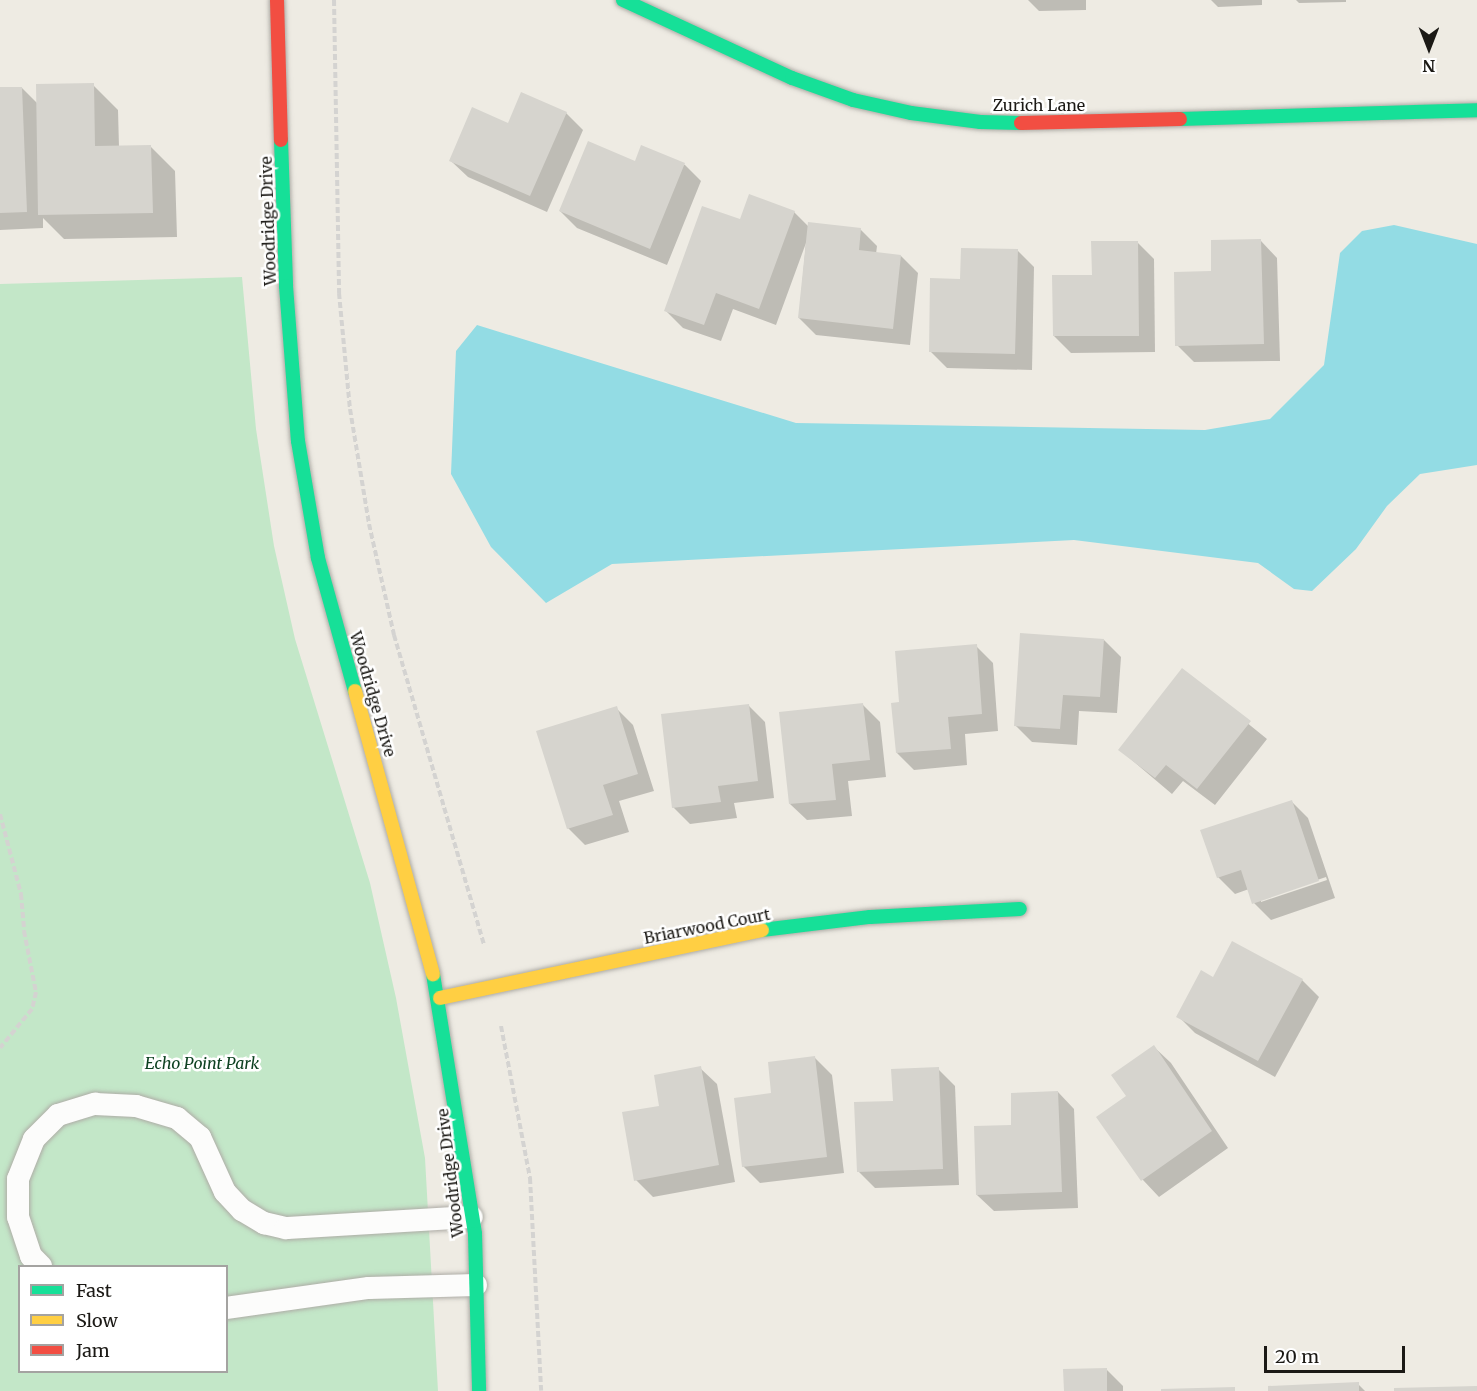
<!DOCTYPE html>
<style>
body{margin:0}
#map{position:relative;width:1477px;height:1391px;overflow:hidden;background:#eeebe3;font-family:Merriweather,serif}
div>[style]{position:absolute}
.green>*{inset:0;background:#c3e7c8}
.water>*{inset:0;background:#93dce4}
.shadow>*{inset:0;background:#0003}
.building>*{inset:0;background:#d6d4ce}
.path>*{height:4px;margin-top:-2px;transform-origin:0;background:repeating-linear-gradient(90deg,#d4d3d1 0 6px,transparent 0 9px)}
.roads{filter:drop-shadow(0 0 2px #aeaca6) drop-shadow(0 0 2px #aeaca6)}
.lane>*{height:22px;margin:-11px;padding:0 11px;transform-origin:11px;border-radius:11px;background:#fcfcfb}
.fast>*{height:14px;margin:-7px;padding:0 7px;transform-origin:7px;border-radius:7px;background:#16e098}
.slow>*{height:14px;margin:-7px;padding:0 7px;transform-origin:7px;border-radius:7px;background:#ffcf43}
.jam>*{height:14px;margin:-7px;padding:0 7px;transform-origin:7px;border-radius:7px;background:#f24e42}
span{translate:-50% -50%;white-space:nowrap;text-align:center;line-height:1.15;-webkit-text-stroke:5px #fff;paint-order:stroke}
.street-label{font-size:16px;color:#1b1915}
.park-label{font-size:16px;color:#0d4121;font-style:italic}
.legend{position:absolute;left:18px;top:1265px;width:210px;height:108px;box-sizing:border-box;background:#fff;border:2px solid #a4a3a1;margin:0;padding:8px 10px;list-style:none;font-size:18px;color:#1b1915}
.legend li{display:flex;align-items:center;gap:12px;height:30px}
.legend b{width:30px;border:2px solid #a4a3a1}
.north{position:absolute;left:1399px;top:18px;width:60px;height:60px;-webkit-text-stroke:4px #fff;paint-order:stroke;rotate:180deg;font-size:16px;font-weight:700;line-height:24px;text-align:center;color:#1b1915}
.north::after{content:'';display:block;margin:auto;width:21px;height:27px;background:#1b1915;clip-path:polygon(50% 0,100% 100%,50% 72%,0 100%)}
.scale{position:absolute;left:1264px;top:1346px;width:141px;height:27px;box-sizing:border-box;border:3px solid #1b1915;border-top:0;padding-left:8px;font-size:18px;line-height:21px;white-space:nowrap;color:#1b1915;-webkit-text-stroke:4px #fff;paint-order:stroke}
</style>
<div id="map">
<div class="green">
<i style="clip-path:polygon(evenodd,242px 277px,256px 429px,274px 546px,295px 639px,370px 883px,396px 998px,425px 1158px,438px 1391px,0 1391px,0 284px,242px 277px,20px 1266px,226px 1266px,226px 1372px,20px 1372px,20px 1266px)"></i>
</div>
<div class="water">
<i style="clip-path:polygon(1394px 225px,1477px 244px,1477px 465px,1420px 474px,1387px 506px,1356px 549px,1312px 591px,1294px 589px,1258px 563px,1074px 540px,612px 564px,546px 603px,491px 547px,451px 474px,456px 351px,477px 325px,796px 423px,1205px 430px,1270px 419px,1324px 365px,1340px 253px,1362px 231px)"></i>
</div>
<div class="shadow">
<i style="clip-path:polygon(1028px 0,1086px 0,1086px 10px,1039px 11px)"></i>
<i style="clip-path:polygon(1211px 0,1262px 0,1262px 5px,1218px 7px)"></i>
<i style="clip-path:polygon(1296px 0,1346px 0,1346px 2px,1299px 3px)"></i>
<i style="clip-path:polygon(93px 85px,118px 110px,119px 147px,150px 146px,175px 171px,177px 237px,64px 239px,43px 218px,43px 228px,0 230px,0 89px,22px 88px,38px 104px)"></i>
<i style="clip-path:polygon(566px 113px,583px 130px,547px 212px,468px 177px,451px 161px,508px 125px)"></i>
<i style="clip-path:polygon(642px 147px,685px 165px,701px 181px,667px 265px,577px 228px,560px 211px,636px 163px)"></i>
<i style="clip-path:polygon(794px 212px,809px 227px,860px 229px,877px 246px,876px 254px,901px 256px,918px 273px,910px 345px,816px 335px,799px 318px,806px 243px,776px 325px,733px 309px,721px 341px,683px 328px,666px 311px,741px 221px)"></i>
<i style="clip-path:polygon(1261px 241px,1277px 258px,1280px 361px,1194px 362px,1177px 345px,1213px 273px)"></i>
<i style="clip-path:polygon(1137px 242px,1154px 259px,1155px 352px,1071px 353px,1054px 336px,1093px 276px)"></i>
<i style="clip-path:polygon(1017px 250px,1034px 267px,1032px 370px,947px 368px,931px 352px,962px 281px)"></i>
<i style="clip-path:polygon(1104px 640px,1121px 657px,1117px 713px,1079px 711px,1077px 745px,1032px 742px,1015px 725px)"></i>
<i style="clip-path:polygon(976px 646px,993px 663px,998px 731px,965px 734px,967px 765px,914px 770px,897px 753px,901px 704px)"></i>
<i style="clip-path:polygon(1182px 670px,1267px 739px,1215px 805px,1183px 781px,1172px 794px,1120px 750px)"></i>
<i style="clip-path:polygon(748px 705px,765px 722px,774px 798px,734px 803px,737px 818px,690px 824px,673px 807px)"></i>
<i style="clip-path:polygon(863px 705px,880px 722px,886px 777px,848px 781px,852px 816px,807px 820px,790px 804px)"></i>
<i style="clip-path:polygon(616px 708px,633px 725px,654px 791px,619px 801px,629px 832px,585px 845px,568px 828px)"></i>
<i style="clip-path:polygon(evenodd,1291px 801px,1308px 818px,1335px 898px,1271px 920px,1254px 903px,1249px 889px,1235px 894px,1218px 877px,1291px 801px,1326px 877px,1327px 880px,1261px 902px,1261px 899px,1326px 877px)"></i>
<i style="clip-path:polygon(1214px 979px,1302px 980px,1319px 997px,1275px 1077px,1195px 1033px,1178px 1016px)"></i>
<i style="clip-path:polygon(1154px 1047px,1171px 1063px,1228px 1148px,1159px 1197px,1143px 1180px,1098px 1117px,1128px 1096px)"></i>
<i style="clip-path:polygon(815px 1058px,832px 1075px,844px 1173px,760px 1183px,743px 1166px,773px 1095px)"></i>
<i style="clip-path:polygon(700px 1068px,717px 1084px,735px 1182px,653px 1197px,636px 1180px,661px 1107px)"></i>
<i style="clip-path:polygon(938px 1069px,955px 1086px,959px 1185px,875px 1188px,858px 1171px,894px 1103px)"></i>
<i style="clip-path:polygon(1058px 1092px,1074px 1109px,1078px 1208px,994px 1211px,977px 1195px)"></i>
<i style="clip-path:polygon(1106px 1369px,1123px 1386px,1123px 1391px,1066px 1391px)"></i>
<i style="clip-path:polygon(1358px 1384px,1365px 1391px,1270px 1391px)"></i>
</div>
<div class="building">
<i style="clip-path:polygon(94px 83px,95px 146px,151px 145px,153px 213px,38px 215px,36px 84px)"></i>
<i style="clip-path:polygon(0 87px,22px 87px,27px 212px,0 213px)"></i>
<i style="clip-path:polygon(521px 92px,567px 112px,530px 196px,449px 161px,472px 107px,508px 123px)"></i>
<i style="clip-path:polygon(588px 141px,635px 161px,641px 145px,685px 163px,650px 249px,559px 211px)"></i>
<i style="clip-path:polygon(749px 194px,795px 211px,759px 309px,716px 293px,704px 325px,664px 311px,702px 206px,740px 219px)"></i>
<i style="clip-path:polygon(808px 222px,861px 228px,859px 250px,901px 255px,893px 329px,798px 318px)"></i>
<i style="clip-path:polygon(1261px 239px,1264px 344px,1175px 346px,1174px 272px,1211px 271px,1211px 240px)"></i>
<i style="clip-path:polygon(1091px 241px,1138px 241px,1139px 336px,1053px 336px,1052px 275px,1092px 275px)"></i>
<i style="clip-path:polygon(961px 248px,1018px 249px,1015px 354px,929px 352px,930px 278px,960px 279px)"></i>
<i style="clip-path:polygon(1020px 633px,1104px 639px,1100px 697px,1063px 695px,1060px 729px,1014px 726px)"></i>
<i style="clip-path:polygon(977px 644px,982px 714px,948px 717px,951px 749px,896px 753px,891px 703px,899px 702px,895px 651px)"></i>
<i style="clip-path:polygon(1182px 668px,1251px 721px,1197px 789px,1166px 765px,1155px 778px,1118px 750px)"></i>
<i style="clip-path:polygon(863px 703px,870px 760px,832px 764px,836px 800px,789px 804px,779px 712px)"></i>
<i style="clip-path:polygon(749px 704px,758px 781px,718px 786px,721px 802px,672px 808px,661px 714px)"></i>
<i style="clip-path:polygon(617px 706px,638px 774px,603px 785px,613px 815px,567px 829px,536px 731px)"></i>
<i style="clip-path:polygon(1292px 800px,1319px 881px,1252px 904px,1241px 870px,1217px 878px,1200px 830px)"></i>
<i style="clip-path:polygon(1232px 941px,1303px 979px,1258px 1061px,1176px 1017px,1201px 970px,1213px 977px)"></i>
<i style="clip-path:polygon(1154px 1045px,1212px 1131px,1141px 1181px,1096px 1117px,1126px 1096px,1111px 1075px)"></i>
<i style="clip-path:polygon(815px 1056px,827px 1157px,742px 1167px,734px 1098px,771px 1093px,768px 1062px)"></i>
<i style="clip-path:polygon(701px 1066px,719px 1165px,634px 1181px,622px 1112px,659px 1106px,654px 1075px)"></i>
<i style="clip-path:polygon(939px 1067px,943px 1169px,857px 1172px,854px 1102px,893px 1101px,891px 1069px)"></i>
<i style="clip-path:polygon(1058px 1091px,1062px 1192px,976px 1195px,974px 1126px,1011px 1125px,1011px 1093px)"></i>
<i style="clip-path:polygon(1107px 1368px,1107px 1391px,1064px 1391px,1063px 1369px)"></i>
<i style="clip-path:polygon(1359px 1382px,1359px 1391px,1268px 1391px,1268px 1386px)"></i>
<i style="clip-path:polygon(1477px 1386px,1477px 1391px,1394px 1391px,1394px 1388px)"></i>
<i style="clip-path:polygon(1235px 1387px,1235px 1391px,1161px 1391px,1161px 1389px)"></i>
</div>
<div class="path">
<i style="left:334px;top:0;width:293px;rotate:89deg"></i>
<i style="left:339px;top:293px;width:117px;rotate:84.6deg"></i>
<i style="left:350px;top:409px;width:117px;rotate:80.6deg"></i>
<i style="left:369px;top:524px;width:114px;rotate:77.3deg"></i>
<i style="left:394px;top:635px;width:323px;rotate:73.8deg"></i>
<i style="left:0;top:814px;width:83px;rotate:75.3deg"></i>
<i style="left:21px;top:894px;width:37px;rotate:85deg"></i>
<i style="left:24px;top:931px;width:62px;rotate:78.9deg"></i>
<i style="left:36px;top:992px;width:17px;rotate:103deg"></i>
<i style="left:32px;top:1009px;width:50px;rotate:129.4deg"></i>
<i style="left:501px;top:1026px;width:155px;rotate:79.2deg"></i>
<i style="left:530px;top:1178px;width:213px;rotate:87deg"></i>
</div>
<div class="roads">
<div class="lane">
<i style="left:41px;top:1266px;width:14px;rotate:-135deg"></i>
<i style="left:31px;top:1256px;width:41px;rotate:-108.4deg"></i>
<i style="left:18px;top:1217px;width:38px;rotate:-90deg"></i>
<i style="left:18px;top:1179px;width:43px;rotate:-68.2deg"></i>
<i style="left:34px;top:1139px;width:34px;rotate:-45deg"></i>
<i style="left:58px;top:1115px;width:39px;rotate:-17deg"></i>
<i style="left:95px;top:1104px;width:41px;rotate:2.8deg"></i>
<i style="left:136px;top:1106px;width:43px;rotate:16.3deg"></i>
<i style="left:177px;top:1118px;width:30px;rotate:40deg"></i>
<i style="left:200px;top:1137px;width:60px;rotate:65.6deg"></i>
<i style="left:225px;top:1192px;width:25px;rotate:47deg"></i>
<i style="left:242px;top:1210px;width:26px;rotate:31deg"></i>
<i style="left:264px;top:1223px;width:23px;rotate:13deg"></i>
<i style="left:286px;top:1228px;width:186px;rotate:-3.4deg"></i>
<i style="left:226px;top:1308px;width:144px;rotate:-8deg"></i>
<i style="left:369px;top:1288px;width:107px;rotate:-1.6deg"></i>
</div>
<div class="fast">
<i style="left:623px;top:0;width:186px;rotate:24.8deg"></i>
<i style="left:792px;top:78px;width:65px;rotate:19.8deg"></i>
<i style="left:853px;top:100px;width:59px;rotate:12.6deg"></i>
<i style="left:911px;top:113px;width:70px;rotate:7.4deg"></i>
<i style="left:980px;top:122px;width:41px;rotate:1.4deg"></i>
<i style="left:1180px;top:119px;width:297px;rotate:-1.7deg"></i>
<i style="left:281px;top:140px;width:146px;rotate:88deg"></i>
<i style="left:286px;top:286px;width:155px;rotate:85.6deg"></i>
<i style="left:298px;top:441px;width:119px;rotate:80.3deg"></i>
<i style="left:318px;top:558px;width:138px;rotate:74.5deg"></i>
<i style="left:762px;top:930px;width:109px;rotate:-6.9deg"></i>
<i style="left:870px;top:917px;width:150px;rotate:-3.1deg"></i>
<i style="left:433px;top:974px;width:263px;rotate:80.8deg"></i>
<i style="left:475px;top:1234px;width:157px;rotate:88.5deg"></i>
</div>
<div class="slow">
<i style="left:355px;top:691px;width:294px;rotate:74.6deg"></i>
<i style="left:440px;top:998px;width:329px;rotate:-11.9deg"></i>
</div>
<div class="jam">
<i style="left:277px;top:0;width:140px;rotate:88.4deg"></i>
<i style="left:1021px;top:123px;width:159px;rotate:-1.4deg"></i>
</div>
</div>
<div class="street-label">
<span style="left:1039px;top:105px">Zurich Lane</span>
<span style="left:268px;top:221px;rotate:-92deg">Woodridge Drive</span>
<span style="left:373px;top:694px;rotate:74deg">Woodridge Drive</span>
<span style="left:707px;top:926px;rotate:-11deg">Briarwood Court</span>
<span style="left:450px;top:1173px;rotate:-97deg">Woodridge Drive</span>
</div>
<div class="park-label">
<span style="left:202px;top:1063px">Echo Point Park</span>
</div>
<ul class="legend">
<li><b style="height:8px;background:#16e098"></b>Fast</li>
<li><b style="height:8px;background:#ffcf43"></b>Slow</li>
<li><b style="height:8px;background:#f24e42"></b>Jam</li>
</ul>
<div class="north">N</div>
<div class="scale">20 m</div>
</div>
